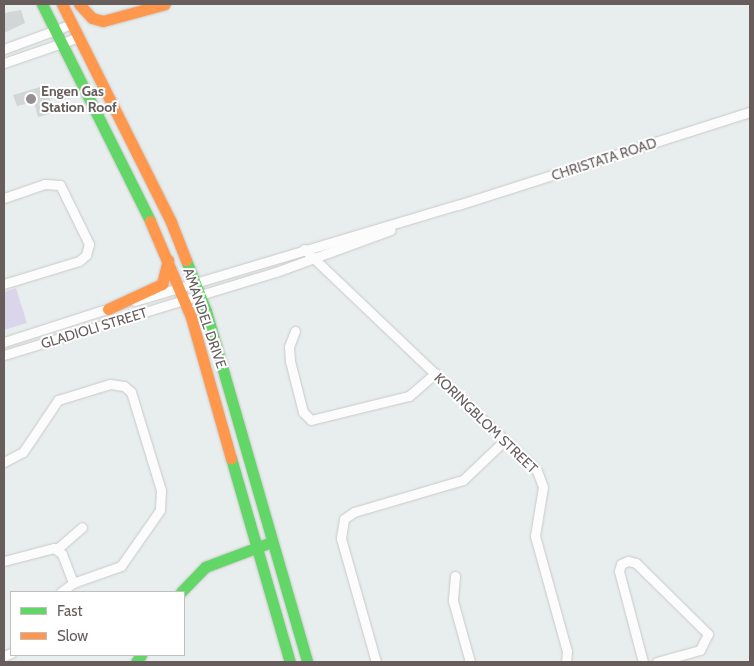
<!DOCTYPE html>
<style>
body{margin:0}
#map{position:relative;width:754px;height:666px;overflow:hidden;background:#e8edee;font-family:Cabin,sans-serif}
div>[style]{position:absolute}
.green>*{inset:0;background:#dbd5eb}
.building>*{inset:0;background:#d2d6d7}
.roads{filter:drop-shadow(0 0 1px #c9c9c9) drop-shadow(0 0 1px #c9c9c9)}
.street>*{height:9px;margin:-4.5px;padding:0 4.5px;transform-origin:4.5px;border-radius:4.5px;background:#fcfcfc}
.fast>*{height:11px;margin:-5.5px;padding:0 5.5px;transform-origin:5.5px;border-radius:5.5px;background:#63d668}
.slow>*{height:11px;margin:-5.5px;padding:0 5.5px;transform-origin:5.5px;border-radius:5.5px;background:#ff974d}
.dots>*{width:14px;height:14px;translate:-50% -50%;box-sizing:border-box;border:2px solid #fff;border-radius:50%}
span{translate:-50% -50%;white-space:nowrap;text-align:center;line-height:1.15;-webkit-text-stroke:4px #fff;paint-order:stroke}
.poi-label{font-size:14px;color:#675d5d;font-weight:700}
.left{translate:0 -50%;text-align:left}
.street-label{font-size:14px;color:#675d5d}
.frame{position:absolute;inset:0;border:5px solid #675d5d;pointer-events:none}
.legend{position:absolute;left:10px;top:591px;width:175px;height:65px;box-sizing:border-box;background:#fff;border:1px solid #c2bebe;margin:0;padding:6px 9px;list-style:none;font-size:15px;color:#675d5d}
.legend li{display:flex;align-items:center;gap:10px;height:25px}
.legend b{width:25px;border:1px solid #c2bebe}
</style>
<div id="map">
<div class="green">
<i style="clip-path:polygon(16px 288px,27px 323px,4px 330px,4px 292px)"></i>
</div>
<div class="building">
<i style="clip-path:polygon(21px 10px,25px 23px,4px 33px,4px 13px)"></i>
<i style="clip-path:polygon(47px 85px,53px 113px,38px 117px,34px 102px,17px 106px,13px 95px)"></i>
</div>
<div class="roads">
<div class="street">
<i style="left:4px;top:49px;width:72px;rotate:-20.2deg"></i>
<i style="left:4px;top:63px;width:79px;rotate:-19.1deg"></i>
<i style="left:4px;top:198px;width:43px;rotate:-18.9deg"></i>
<i style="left:45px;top:184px;width:15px;rotate:4deg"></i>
<i style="left:60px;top:185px;width:66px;rotate:63.8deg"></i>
<i style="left:89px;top:244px;width:11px;rotate:105deg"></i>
<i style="left:86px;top:255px;width:9px;rotate:139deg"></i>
<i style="left:79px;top:261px;width:78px;rotate:163deg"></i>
<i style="left:304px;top:249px;width:322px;rotate:43.6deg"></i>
<i style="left:537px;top:471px;width:17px;rotate:69deg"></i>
<i style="left:543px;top:487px;width:50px;rotate:99.3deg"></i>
<i style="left:535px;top:536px;width:119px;rotate:74.5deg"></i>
<i style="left:567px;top:651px;width:11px;rotate:95deg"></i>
<i style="left:135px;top:301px;width:337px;rotate:-16.6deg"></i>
<i style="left:458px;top:205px;width:306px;rotate:-17.7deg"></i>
<i style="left:295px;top:331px;width:17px;rotate:111deg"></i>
<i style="left:289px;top:347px;width:14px;rotate:86deg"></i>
<i style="left:290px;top:361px;width:53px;rotate:75.7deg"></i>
<i style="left:303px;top:412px;width:11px;rotate:45deg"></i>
<i style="left:311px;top:420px;width:101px;rotate:-13.8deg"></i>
<i style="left:409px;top:396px;width:35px;rotate:-41deg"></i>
<i style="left:4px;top:342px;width:114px;rotate:-17.8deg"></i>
<i style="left:4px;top:355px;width:284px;rotate:-17deg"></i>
<i style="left:276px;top:272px;width:122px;rotate:-20.1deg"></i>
<i style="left:4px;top:462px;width:21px;rotate:-28deg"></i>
<i style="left:23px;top:452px;width:63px;rotate:-56.1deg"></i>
<i style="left:58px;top:400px;width:54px;rotate:-17.1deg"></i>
<i style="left:110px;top:384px;width:14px;rotate:8deg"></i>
<i style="left:124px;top:386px;width:9px;rotate:41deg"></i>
<i style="left:131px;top:392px;width:102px;rotate:73deg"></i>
<i style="left:161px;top:490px;width:20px;rotate:93deg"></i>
<i style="left:160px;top:510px;width:68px;rotate:124.9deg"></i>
<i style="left:121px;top:566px;width:51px;rotate:160.5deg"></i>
<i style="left:73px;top:583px;width:15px;rotate:143deg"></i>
<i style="left:57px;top:549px;width:33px;rotate:-41deg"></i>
<i style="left:4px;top:561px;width:52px;rotate:-14.6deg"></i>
<i style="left:54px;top:548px;width:10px;rotate:37deg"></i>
<i style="left:62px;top:554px;width:31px;rotate:69deg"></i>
<i style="left:455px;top:576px;width:25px;rotate:95deg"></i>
<i style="left:453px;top:601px;width:63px;rotate:74.4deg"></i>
<i style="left:4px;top:656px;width:8px;rotate:-23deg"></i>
<i style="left:376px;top:662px;width:129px;rotate:-105.8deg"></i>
<i style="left:341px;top:538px;width:19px;rotate:-81deg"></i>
<i style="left:344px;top:519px;width:12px;rotate:-35deg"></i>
<i style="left:354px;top:512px;width:114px;rotate:-16.4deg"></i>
<i style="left:463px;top:480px;width:58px;rotate:-43.6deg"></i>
<i style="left:643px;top:662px;width:94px;rotate:-104.8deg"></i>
<i style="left:619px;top:571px;width:7px;rotate:-74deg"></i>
<i style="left:621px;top:564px;width:8px;rotate:-23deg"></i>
<i style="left:628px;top:561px;width:8px;rotate:14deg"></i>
<i style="left:636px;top:563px;width:101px;rotate:44.6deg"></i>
<i style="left:708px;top:634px;width:18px;rotate:117deg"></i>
<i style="left:700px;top:650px;width:45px;rotate:164.4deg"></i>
</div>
<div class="fast">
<i style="left:42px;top:4px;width:242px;rotate:63.5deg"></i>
<i style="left:186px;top:260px;width:55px;rotate:68.6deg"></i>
<i style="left:206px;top:311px;width:365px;rotate:73.9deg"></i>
<i style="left:231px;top:458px;width:212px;rotate:73.9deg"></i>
<i style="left:181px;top:592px;width:35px;rotate:-46deg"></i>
<i style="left:205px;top:567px;width:65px;rotate:-20.7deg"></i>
<i style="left:136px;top:662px;width:9px;rotate:-54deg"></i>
</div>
<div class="slow">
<i style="left:62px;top:4px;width:244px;rotate:63.4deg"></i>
<i style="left:171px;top:222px;width:41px;rotate:68.5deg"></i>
<i style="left:79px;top:4px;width:19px;rotate:47deg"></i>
<i style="left:92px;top:18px;width:11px;rotate:15deg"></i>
<i style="left:103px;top:21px;width:64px;rotate:-15.3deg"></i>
<i style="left:150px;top:221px;width:104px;rotate:66.9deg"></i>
<i style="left:191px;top:317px;width:147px;rotate:74.2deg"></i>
<i style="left:108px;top:309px;width:60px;rotate:-24.8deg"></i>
<i style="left:162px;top:284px;width:25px;rotate:-76deg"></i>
</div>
</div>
<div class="dots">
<i style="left:31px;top:99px;background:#948f90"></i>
</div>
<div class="poi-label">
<span class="left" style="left:41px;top:99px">Engen Gas<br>Station Roof</span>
</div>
<div class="street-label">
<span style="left:604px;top:159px;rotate:-18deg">CHRISTATA ROAD</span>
<span style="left:205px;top:318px;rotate:71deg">AMANDEL DRIVE</span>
<span style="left:94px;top:328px;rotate:-17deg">GLADIOLI STREET</span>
<span style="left:486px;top:423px;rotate:44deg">KORINGBLOM STREET</span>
</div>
<div class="frame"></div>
<ul class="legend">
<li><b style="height:6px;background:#63d668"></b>Fast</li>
<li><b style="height:6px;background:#ff974d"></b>Slow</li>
</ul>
</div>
